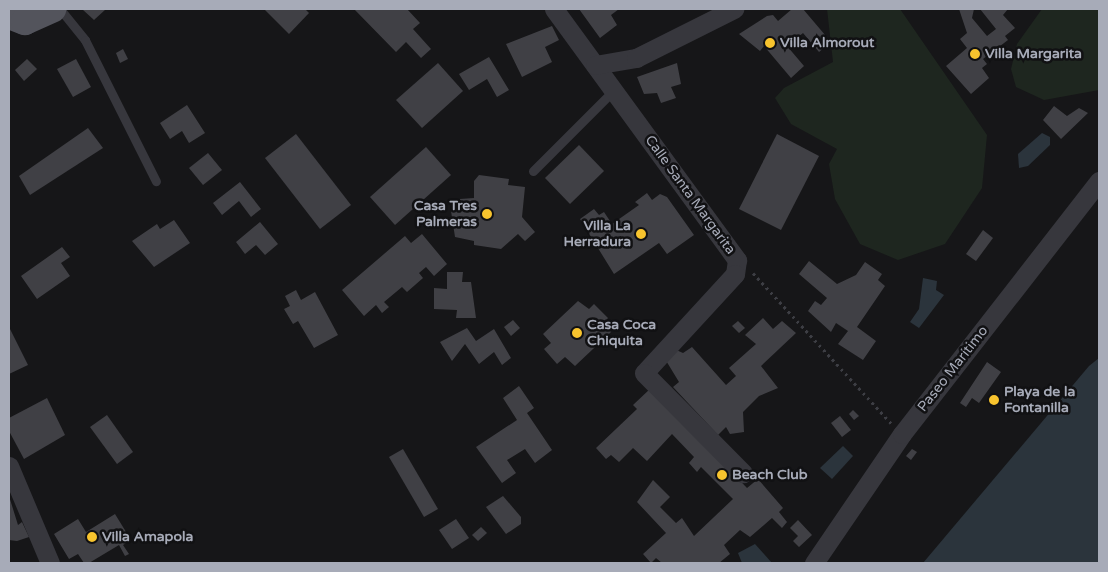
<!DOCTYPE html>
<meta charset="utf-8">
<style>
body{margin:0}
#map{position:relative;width:1108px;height:572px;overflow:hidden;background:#161618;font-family:"Varela Round",sans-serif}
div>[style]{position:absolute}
.green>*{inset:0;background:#1e261f}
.water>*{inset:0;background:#2b343c}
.building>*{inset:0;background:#404045}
.path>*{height:3px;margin-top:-1.5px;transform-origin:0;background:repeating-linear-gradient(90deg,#3d3e44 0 2.5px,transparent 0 6.5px)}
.lane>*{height:9px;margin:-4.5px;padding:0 4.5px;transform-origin:4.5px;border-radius:4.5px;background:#37373d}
.street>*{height:19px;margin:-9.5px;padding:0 9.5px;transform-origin:9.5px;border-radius:9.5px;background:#37373d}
.primary>*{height:28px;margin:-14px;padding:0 14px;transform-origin:14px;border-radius:14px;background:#53545c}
.dots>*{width:14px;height:14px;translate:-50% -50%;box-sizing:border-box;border:2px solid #111113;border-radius:50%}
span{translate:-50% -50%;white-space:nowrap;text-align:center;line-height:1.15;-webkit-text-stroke:5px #111113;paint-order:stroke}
.poi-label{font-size:14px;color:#a7abb8;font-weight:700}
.left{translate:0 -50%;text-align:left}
.right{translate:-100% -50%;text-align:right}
.street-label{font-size:14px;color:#a7abb8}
.frame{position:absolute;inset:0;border:10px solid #a7abb8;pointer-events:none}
</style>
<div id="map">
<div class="green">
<i style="clip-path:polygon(827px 9px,900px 9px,987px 135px,982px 188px,945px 244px,898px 260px,860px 244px,835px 199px,829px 164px,837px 149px,791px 124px,775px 98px,784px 88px,833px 62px)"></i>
<i style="clip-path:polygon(1042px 9px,1099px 9px,1099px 90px,1044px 100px,1016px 87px,1011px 69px,1017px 44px)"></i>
</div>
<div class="water">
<i style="clip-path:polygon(1042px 133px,1050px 137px,1050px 145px,1028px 166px,1019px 168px,1018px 154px)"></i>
<i style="clip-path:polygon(923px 278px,937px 281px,936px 290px,944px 295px,919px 328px,910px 322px,919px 309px)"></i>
<i style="clip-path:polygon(1099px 358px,1099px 563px,923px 563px,1089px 366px)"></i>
<i style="clip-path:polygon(843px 446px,853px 456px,832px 479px,820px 468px)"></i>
<i style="clip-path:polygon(755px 544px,772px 563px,742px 563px,738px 553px)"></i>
</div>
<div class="building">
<i style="clip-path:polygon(82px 9px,106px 9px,94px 20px)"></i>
<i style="clip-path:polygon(264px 9px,305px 9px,309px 13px,289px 34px)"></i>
<i style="clip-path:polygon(354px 9px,407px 9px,420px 23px,413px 29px,431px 49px,421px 58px,406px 42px,396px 52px)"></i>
<i style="clip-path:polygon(579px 9px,619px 9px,611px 15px,617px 25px,600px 38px)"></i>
<i style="clip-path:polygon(792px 9px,803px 9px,831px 42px,819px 52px,803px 33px,787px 46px,804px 66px,791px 78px,764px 46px,760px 51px,739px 34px,767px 16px,773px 15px,778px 21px)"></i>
<i style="clip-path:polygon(959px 9px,974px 9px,972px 18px,987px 36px,996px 29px,980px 9px,1008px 9px,1003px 15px,1015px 28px,1005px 36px,1008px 40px,983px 59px,987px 64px,982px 68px,989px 78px,971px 94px,946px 66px,967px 48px,960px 39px,967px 33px)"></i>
<i style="clip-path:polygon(552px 26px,559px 40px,545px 47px,552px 62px,522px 77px,506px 44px)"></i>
<i style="clip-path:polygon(123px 49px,128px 59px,120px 63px,116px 53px)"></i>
<i style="clip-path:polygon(489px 57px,509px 90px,497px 97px,487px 79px,469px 90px,459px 74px)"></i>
<i style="clip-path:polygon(27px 59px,37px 69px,24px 81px,15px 70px)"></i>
<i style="clip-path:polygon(76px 59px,91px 87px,73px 97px,57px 69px)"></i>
<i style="clip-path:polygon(438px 63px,463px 91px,422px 128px,396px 100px)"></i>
<i style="clip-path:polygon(677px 63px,681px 84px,671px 87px,676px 98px,661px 103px,657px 93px,644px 94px,637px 77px)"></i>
<i style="clip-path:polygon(187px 105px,205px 133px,189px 143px,182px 131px,170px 139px,160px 123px)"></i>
<i style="clip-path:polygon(1054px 106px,1067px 116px,1079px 108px,1088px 113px,1061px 139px,1043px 120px)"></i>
<i style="clip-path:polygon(88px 128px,103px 148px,30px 195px,19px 176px)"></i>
<i style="clip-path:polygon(296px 134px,351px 205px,320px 229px,265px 158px)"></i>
<i style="clip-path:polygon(777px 134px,819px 156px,781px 230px,739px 209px)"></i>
<i style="clip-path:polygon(579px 145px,604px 171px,570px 204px,545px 178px)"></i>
<i style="clip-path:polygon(426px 147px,451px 175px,395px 225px,370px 197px)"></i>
<i style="clip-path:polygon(208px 153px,222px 170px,203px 185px,189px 168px)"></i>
<i style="clip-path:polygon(479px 175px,509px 179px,508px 185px,525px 187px,522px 217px,535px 232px,525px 241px,518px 234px,501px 249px,474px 245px,474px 241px,455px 237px,451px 211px,459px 211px,460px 199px,474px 198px,474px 181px)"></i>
<i style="clip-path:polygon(240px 182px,261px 209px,251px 217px,239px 201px,222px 215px,213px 203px)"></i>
<i style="clip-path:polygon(647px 193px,652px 200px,660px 194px,667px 197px,694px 235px,667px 254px,659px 243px,614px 274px,580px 219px,594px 209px,599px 215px,604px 212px,612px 224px,639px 205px,635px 202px)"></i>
<i style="clip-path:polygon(174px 220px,190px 243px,154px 267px,132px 241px,157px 224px,160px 229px)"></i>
<i style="clip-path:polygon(260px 222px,278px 244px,265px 255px,256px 245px,245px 254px,236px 242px)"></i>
<i style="clip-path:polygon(983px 230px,993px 238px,976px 261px,966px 254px)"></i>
<i style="clip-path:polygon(422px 234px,447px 264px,434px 276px,426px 267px,419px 273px,423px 278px,407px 292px,402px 287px,384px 302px,389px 307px,382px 313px,376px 305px,364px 316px,342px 290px,405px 236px,411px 243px)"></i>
<i style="clip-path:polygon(62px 247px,70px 257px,61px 263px,70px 276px,37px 299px,21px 276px)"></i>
<i style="clip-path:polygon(809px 261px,837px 284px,856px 275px,865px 262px,882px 274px,878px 280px,885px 286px,857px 327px,876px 341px,863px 360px,838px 344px,848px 331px,836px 323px,831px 332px,808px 311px,815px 301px,821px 305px,827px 298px,799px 274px)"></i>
<i style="clip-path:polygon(447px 272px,463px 272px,462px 282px,471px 282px,476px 318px,456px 318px,457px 310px,434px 309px,434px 288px,447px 289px)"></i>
<i style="clip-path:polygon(296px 290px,301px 300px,315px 292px,338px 335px,314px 348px,298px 321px,293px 324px,284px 309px,290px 306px,285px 296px)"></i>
<i style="clip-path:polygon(578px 301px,589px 309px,594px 304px,608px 318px,603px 324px,611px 332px,575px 366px,565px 357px,557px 364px,544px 349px,551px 343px,543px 334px)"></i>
<i style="clip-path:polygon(763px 318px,773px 329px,782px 321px,796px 333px,761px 366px,778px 388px,759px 396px,743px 412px,744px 432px,730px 434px,726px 427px,718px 435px,673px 387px,679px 382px,665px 359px,674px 349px,683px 353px,692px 347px,726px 385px,736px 376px,729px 368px,756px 344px,745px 335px)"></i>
<i style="clip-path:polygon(513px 320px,520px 328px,511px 336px,504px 327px)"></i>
<i style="clip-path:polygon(738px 321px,745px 328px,739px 333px,732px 326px)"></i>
<i style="clip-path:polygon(9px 327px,28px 365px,9px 374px)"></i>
<i style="clip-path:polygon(467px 328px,476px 341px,494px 329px,511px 358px,502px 365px,494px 352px,479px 364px,465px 344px,452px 361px,440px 342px)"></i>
<i style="clip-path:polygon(987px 362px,1001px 372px,979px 403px,972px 398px,966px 407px,960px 403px)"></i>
<i style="clip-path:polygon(519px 386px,534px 408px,527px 413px,552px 450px,535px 463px,525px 449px,507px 460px,516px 473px,502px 483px,476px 447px,517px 420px,503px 398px)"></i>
<i style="clip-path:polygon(651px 388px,747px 488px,758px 479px,783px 508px,779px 512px,787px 522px,782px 528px,772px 518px,750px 537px,740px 530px,724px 545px,730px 554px,719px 563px,662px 563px,656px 558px,651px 563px,643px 554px,666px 533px,637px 502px,653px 480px,670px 497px,660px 507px,676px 523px,682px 518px,694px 536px,733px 499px,701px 467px,697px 472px,689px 463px,694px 457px,672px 434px,647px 461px,633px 448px,619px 462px,611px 455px,606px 459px,596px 448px,637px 409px,633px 405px)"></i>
<i style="clip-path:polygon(47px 398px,65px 435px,24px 459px,9px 431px,9px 418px)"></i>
<i style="clip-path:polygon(853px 410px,859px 416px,854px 420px,849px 414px)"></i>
<i style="clip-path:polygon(107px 415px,133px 452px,117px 464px,90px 427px)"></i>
<i style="clip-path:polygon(840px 416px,851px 430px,842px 437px,831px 423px)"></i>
<i style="clip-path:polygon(403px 449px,438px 509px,424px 517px,389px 457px)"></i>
<i style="clip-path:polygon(912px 449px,917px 452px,911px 460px,906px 456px)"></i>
<i style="clip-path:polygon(9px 496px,18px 525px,22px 522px,29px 537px,17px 541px,9px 540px)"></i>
<i style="clip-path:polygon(503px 496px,521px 517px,521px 524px,506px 534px,486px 507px)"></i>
<i style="clip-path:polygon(115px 514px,131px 540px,123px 545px,129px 554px,125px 556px,119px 545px,89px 563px,84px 563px,78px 554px,69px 559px,54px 534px,78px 519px,86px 532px)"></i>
<i style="clip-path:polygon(456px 519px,469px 538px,452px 549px,439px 530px)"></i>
<i style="clip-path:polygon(798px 520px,812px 535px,799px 547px,793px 541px,798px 536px,790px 528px)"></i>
<i style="clip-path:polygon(481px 527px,487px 533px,478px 541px,472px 535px)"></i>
</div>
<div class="path">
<i style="left:753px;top:273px;width:204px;rotate:47.4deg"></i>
</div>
<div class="lane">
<i style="left:60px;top:9px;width:40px;rotate:51deg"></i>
<i style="left:85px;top:40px;width:158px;rotate:63.3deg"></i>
<i style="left:533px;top:171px;width:115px;rotate:-45deg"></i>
</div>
<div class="street">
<i style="left:554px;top:9px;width:311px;rotate:53.9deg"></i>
<i style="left:737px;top:260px;width:14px;rotate:98deg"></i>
<i style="left:735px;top:274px;width:134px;rotate:132.6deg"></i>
<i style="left:644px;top:373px;width:141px;rotate:45.3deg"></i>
<i style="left:595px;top:65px;width:42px;rotate:-9.7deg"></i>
<i style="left:636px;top:58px;width:110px;rotate:-26.6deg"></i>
<i style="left:9px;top:466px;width:105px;rotate:67.1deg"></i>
<i style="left:814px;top:563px;width:156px;rotate:-55.7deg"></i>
<i style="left:902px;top:434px;width:321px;rotate:-52.1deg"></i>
</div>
<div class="primary">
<i style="left:9px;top:15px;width:17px;rotate:21deg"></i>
<i style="left:25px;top:21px;width:30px;rotate:-24deg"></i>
</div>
<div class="dots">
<i style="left:770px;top:43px;background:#f8c42e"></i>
<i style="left:975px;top:54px;background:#f8c42e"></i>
<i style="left:487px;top:214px;background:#f8c42e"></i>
<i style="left:641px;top:234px;background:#f8c42e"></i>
<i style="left:577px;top:333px;background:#f8c42e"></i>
<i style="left:994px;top:400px;background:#f8c42e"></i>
<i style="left:722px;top:475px;background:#f8c42e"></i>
<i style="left:92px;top:537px;background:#f8c42e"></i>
</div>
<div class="poi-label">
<span class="left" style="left:780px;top:43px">Villa Almorout</span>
<span class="left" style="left:985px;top:54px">Villa Margarita</span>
<span class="right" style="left:477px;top:214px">Casa Tres<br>Palmeras</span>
<span class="right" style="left:631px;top:234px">Villa La<br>Herradura</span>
<span class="left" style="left:587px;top:333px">Casa Coca<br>Chiquita</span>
<span class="left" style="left:1004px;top:400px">Playa de la<br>Fontanilla</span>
<span class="left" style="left:732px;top:475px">Beach Club</span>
<span class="left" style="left:102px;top:537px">Villa Amapola</span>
</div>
<div class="street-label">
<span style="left:690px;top:195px;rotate:54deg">Calle Santa Margarita</span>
<span style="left:953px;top:369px;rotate:-52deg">Paseo Marítimo</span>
</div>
<div class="frame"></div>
</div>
